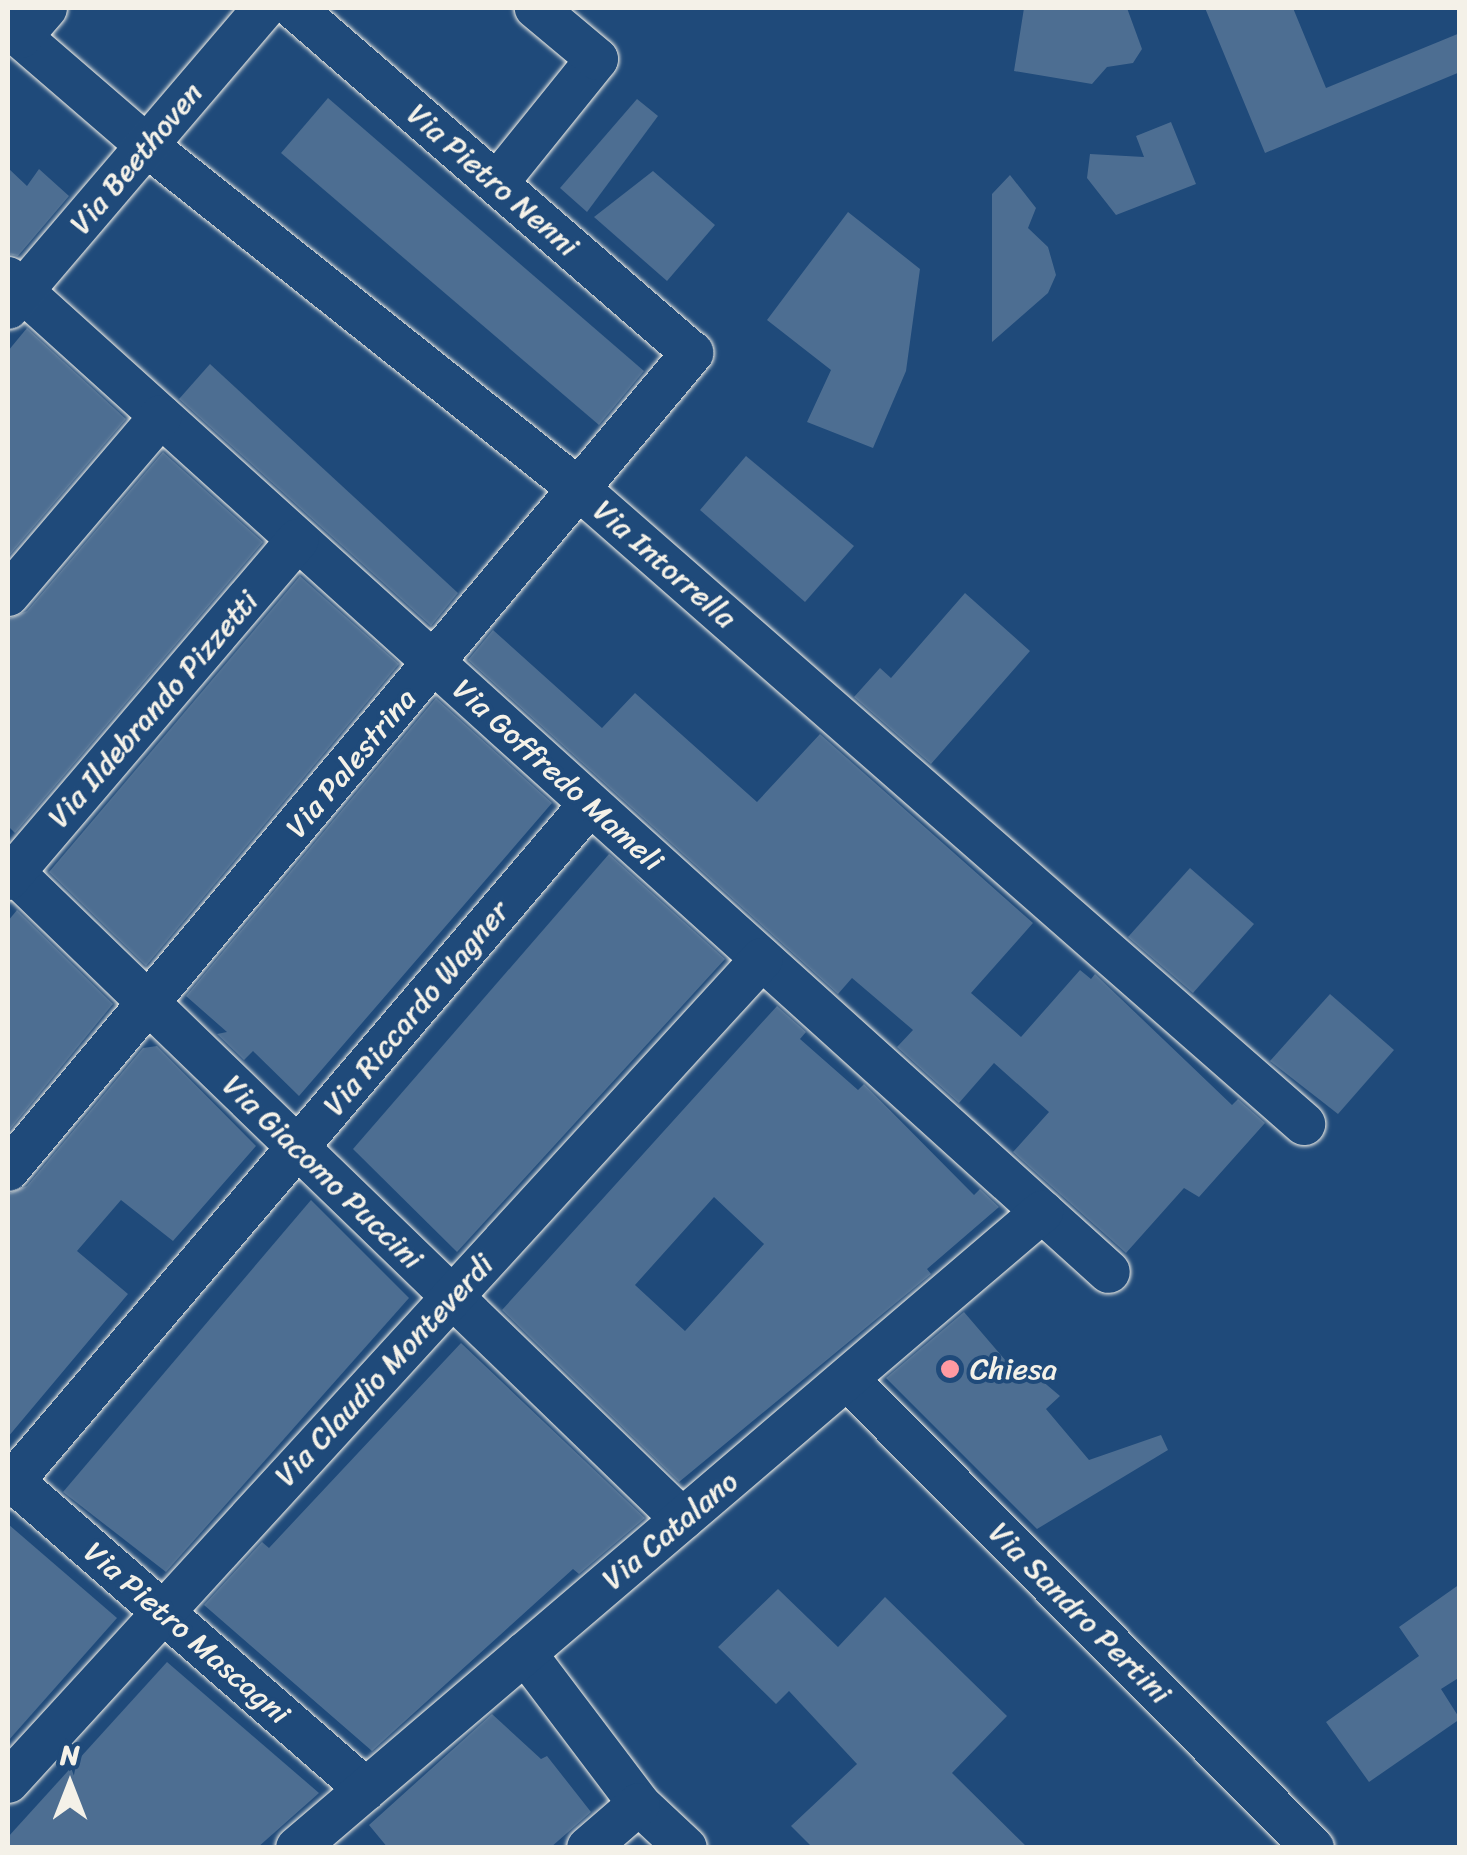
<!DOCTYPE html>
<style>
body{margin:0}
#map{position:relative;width:1467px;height:1855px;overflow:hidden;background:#1f4a7a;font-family:Sriracha,sans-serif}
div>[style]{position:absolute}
.building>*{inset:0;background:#4d6e92}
.roads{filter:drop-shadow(0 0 2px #f4f1e8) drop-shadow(0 0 2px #f4f1e8)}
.minor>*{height:42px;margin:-21px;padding:0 21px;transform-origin:21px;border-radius:21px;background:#1f4a7a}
.dots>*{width:28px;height:28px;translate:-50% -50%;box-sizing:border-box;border:5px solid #1f4a7a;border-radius:50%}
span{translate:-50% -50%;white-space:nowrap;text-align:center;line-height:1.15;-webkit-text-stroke:8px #1f4a7a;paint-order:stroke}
.street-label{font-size:30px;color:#f4f1e8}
.poi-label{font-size:30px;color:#f4f1e8}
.left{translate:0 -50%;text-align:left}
.frame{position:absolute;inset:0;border:10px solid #f4f1e8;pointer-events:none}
.north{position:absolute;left:20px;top:1735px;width:100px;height:100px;-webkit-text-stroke:8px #1f4a7a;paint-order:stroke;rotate:0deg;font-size:28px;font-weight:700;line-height:40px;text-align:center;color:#f4f1e8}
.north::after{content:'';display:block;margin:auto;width:35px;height:45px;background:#f4f1e8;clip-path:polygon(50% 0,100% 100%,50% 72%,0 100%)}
</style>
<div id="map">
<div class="building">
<i style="clip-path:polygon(1024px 8px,1127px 8px,1142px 49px,1133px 63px,1107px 67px,1092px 84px,1014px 71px)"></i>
<i style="clip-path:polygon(1205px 8px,1293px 8px,1326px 88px,1460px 33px,1460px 72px,1265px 153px)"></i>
<i style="clip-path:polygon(328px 98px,644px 371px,599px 425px,281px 153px)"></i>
<i style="clip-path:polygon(637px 99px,658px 116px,587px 212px,560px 188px)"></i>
<i style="clip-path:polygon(1171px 122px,1196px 184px,1116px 215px,1087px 178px,1090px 154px,1144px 157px,1136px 136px)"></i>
<i style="clip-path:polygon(8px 168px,27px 186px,39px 169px,69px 196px,18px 256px,8px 254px)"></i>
<i style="clip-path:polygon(653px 171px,715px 225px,667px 281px,594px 217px)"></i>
<i style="clip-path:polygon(1010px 175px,1036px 208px,1028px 228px,1048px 247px,1056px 275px,1048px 293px,992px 342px,992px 194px)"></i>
<i style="clip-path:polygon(848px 212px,920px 269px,906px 371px,873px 448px,807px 422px,831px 370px,767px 320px)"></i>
<i style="clip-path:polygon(27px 328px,126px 419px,8px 557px,8px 351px)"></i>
<i style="clip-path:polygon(210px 364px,458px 593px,431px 626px,179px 399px)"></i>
<i style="clip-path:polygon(163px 452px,263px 542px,15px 833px,8px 826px,8px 619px,27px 611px)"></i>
<i style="clip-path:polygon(746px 456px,854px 546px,805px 602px,700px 510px)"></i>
<i style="clip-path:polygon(300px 576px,399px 664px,146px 966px,49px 872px)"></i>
<i style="clip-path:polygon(965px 593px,1030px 651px,931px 764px,854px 697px,880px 668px,891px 678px)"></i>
<i style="clip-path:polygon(493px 630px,602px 728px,635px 693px,757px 802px,820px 734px,1033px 923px,971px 993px,1021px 1037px,1080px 970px,1091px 979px,1095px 974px,1232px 1105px,1238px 1099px,1265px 1123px,1199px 1197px,1184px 1188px,1126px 1253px,1013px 1152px,1049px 1112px,994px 1063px,959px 1103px,897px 1047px,913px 1030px,852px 978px,838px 994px,468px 660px)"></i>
<i style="clip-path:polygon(436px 698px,552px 803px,299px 1096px,253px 1051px,244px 1060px,217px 1034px,227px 1032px,186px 996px)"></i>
<i style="clip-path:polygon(609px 854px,725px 959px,457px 1252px,353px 1149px)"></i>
<i style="clip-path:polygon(1190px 868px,1254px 924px,1193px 993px,1128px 937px)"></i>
<i style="clip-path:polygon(17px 910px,113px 1004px,8px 1132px,8px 921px)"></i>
<i style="clip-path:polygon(1330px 994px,1394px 1050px,1338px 1114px,1270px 1061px)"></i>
<i style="clip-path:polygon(evenodd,777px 1006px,806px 1032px,800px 1039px,858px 1090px,864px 1084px,974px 1195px,980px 1189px,999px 1207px,927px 1269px,931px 1274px,679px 1482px,502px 1310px,777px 1006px,714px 1197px,764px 1244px,685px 1331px,635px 1285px,714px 1197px)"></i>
<i style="clip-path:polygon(157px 1046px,256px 1146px,173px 1241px,121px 1200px,77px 1251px,128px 1294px,8px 1437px,8px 1194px,27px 1186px,143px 1048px)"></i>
<i style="clip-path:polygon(311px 1200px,409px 1298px,166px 1572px,63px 1492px)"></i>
<i style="clip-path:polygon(964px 1312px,1018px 1375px,1028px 1369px,1060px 1396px,1046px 1409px,1089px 1460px,1161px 1435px,1168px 1450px,1037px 1529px,886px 1378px)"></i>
<i style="clip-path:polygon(461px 1343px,645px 1518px,579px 1574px,573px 1569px,372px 1751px,204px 1605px,262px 1542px,269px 1548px)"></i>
<i style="clip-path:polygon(8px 1524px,117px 1618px,8px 1741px)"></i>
<i style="clip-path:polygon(1460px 1584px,1460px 1677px,1441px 1689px,1460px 1719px,1369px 1782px,1326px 1722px,1419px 1656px,1399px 1627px)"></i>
<i style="clip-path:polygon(778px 1589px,838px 1647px,885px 1597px,1007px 1716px,952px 1773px,1028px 1848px,813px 1848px,791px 1826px,857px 1764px,789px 1691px,776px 1704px,718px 1647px)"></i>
<i style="clip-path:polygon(167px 1662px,319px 1793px,257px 1848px,8px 1848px,8px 1837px)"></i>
<i style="clip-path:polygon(492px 1714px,541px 1759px,547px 1756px,591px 1812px,550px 1848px,388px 1848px,369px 1825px)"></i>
</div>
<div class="roads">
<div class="minor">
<i style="left:8px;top:26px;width:182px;rotate:40.8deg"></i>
<i style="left:146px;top:145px;width:553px;rotate:38.47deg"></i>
<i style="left:579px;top:489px;width:964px;rotate:41.21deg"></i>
<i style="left:21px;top:37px;width:38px;rotate:-49deg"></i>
<i style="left:497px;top:183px;width:159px;rotate:-51.1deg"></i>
<i style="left:597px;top:59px;width:80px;rotate:-140.1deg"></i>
<i style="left:8px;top:278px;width:1483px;rotate:42.08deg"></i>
<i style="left:8px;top:308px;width:394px;rotate:-49.5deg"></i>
<i style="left:8px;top:595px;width:235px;rotate:-49.5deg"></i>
<i style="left:8px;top:867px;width:938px;rotate:44.05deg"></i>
<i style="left:8px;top:879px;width:446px;rotate:-49.5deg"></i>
<i style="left:8px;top:1170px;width:1066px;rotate:-50.06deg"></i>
<i style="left:692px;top:353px;width:527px;rotate:-139.08deg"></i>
<i style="left:847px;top:1379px;width:661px;rotate:45.18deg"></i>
<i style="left:8px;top:1477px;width:475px;rotate:41.1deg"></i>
<i style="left:8px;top:1487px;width:897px;rotate:-49.56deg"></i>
<i style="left:525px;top:1653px;width:189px;rotate:52.9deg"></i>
<i style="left:639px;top:1804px;width:64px;rotate:43.1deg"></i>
<i style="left:8px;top:1782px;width:1116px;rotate:-47.51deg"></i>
<i style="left:297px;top:1848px;width:980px;rotate:-40.49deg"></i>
<i style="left:588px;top:1848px;width:67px;rotate:-40.8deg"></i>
</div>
</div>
<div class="dots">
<i style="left:950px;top:1369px;background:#ff9aa2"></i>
</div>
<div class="street-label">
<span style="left:136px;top:158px;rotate:-50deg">Via Beethoven</span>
<span style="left:493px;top:180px;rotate:41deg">Via Pietro Nenni</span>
<span style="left:665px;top:564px;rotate:41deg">Via Intorrella</span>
<span style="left:153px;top:709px;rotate:-49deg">Via Ildebrando Pizzetti</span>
<span style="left:351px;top:763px;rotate:-50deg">Via Palestrina</span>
<span style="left:558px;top:775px;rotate:42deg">Via Goffredo Mameli</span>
<span style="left:416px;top:1008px;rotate:-50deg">Via Riccardo Wagner</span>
<span style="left:323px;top:1172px;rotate:44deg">Via Giacomo Puccini</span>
<span style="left:384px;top:1370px;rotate:-47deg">Via Claudio Monteverdi</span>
<span style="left:670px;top:1530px;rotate:-40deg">Via Catalano</span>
<span style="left:1080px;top:1613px;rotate:45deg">Via Sandro Pertini</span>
<span style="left:187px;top:1633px;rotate:41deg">Via Pietro Mascagni</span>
</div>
<div class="poi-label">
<span class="left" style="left:970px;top:1369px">Chiesa</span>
</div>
<div class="frame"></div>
<div class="north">N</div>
</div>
